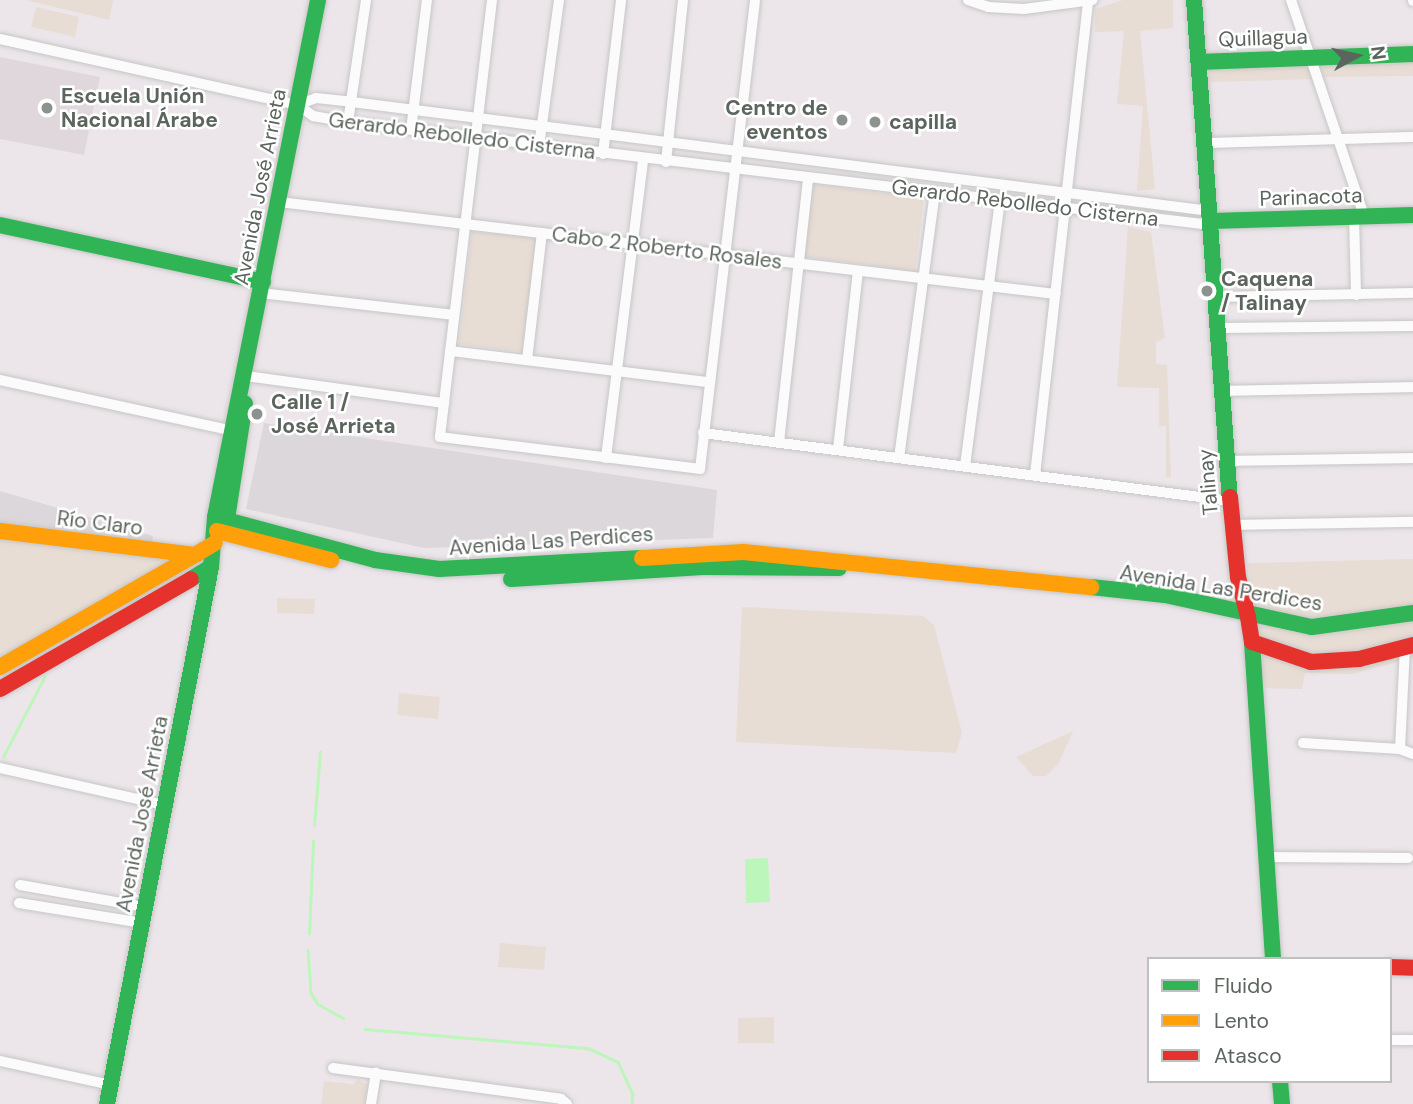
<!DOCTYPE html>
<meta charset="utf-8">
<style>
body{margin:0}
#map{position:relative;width:1413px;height:1104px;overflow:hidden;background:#ece6ea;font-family:"DM Sans",sans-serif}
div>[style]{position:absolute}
.industrial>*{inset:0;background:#dcd7da}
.education>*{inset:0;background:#dfd7dc}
.green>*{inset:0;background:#e8ddd4}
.water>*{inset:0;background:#bcf6ba}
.stream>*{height:2.5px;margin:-1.25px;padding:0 1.25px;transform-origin:1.25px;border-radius:1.25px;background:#bcf6ba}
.roads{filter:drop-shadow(0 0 2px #c6c6c6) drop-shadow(0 0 2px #c6c6c6)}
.street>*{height:10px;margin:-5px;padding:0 5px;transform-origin:5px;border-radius:5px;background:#fcfbfc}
.fast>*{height:16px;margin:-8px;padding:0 8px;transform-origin:8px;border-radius:8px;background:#30b455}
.slow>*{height:16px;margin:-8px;padding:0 8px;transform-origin:8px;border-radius:8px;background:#ff9f0a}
.jam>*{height:16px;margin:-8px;padding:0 8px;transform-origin:8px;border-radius:8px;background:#e5322d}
.dots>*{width:19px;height:19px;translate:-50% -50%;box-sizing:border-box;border:4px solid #fff;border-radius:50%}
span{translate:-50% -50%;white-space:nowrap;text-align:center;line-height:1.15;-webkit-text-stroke:5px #fff;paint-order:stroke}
.street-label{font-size:21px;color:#5c655d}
.poi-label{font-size:21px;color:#5c655d;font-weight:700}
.left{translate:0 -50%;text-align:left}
.right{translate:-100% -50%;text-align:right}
.legend{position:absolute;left:1147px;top:957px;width:245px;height:126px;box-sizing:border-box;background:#fff;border:2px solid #bec1be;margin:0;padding:9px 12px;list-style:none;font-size:21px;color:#5c655d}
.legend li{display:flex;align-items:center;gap:14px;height:35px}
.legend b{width:35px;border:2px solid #bec1be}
.north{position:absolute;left:1322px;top:21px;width:70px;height:70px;-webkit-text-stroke:5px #fff;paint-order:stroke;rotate:82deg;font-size:19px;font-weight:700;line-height:28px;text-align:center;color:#5c655d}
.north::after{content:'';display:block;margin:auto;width:24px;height:32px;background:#5c655d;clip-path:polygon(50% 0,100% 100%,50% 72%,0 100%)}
</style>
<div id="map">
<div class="industrial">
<i style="clip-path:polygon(264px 423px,717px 490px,713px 538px,424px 548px,246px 509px)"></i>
<i style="clip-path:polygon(0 491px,153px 536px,152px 544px,0 524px)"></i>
</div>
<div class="education">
<i style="clip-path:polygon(0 57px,100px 77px,84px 155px,0 139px)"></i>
</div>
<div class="green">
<i style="clip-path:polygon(26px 0,113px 0,109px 20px)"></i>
<i style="clip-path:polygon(1123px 0,1173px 0,1173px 28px,1140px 31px,1155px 189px,1137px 191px,1143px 106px,1117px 104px,1124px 31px,1095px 32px,1095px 9px)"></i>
<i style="clip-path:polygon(36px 7px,79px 17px,75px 37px,31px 27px)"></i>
<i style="clip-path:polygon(1319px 60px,1413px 60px,1413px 76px,1324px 77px)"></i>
<i style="clip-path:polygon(1309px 62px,1313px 79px,1211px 82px,1209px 66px)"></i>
<i style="clip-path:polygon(813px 184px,924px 199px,915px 271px,803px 256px)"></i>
<i style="clip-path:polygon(1128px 227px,1151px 232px,1165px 338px,1156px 342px,1156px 364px,1167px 365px,1171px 477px,1166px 477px,1166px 426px,1159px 426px,1159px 388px,1117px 387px)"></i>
<i style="clip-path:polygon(472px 232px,537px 237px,523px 352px,459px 344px)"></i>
<i style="clip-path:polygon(0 538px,181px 558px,0 662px)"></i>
<i style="clip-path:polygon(1413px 559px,1413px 658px,1352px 674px,1305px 673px,1302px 689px,1265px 688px,1248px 563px)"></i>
<i style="clip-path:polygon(277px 598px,315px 599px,314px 614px,277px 613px)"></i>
<i style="clip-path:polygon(742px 607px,923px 616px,934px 625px,962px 733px,956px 753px,736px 742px)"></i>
<i style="clip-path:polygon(399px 693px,440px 697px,438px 719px,397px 715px)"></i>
<i style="clip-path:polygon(1073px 731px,1059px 763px,1046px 776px,1033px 776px,1016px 757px)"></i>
<i style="clip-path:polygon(500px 943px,546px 947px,544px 970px,498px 967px)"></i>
<i style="clip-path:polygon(774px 1017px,774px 1043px,738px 1043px,738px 1018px)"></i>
<i style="clip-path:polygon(358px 1079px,367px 1085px,364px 1104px,321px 1104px,324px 1081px,353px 1084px)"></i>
</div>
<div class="water">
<i style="clip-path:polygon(768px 858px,770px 902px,746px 903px,745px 859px)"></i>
</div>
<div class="stream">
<i style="left:3px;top:757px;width:91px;rotate:-62.6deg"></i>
<i style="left:314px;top:826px;width:74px;rotate:-85.4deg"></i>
<i style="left:309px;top:934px;width:93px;rotate:-87.5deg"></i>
<i style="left:308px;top:950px;width:43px;rotate:86deg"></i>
<i style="left:311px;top:993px;width:13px;rotate:58deg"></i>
<i style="left:318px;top:1004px;width:29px;rotate:29deg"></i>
<i style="left:365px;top:1029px;width:224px;rotate:4.9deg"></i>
<i style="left:588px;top:1048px;width:33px;rotate:25deg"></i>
<i style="left:618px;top:1062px;width:35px;rotate:65deg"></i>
<i style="left:633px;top:1094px;width:10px;rotate:96deg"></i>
</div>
<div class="roads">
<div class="street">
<i style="left:492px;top:0;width:440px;rotate:96.8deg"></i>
<i style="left:440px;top:437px;width:262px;rotate:7deg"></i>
<i style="left:700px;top:469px;width:472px;rotate:-83.3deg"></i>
<i style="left:968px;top:0;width:21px;rotate:19deg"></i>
<i style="left:988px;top:7px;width:36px;rotate:3deg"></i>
<i style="left:1024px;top:9px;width:69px;rotate:-7.5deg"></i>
<i style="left:1291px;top:0;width:228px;rotate:71.3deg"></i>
<i style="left:1413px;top:0;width:1px;rotate:90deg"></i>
<i style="left:0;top:39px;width:305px;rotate:12.5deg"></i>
<i style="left:298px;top:105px;width:19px;rotate:36deg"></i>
<i style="left:313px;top:116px;width:36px;rotate:10deg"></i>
<i style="left:348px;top:122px;width:869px;rotate:6.81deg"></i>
<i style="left:298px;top:105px;width:19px;rotate:-21deg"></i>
<i style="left:316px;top:98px;width:36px;rotate:6deg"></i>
<i style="left:352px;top:102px;width:865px;rotate:7.24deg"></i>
<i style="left:348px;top:122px;width:123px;rotate:-81.6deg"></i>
<i style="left:411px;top:130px;width:131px;rotate:-83deg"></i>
<i style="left:1205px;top:143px;width:208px;rotate:-1.7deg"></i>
<i style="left:539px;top:146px;width:147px;rotate:-82.2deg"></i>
<i style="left:603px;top:154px;width:155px;rotate:-83.3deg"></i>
<i style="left:666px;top:162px;width:163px;rotate:-84deg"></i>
<i style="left:279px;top:202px;width:782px;rotate:6.75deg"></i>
<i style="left:1354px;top:216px;width:79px;rotate:88.5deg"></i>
<i style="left:261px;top:293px;width:194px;rotate:6.5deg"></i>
<i style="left:1216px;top:297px;width:197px;rotate:-1.2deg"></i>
<i style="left:1218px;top:328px;width:195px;rotate:-0.6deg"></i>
<i style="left:450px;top:351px;width:260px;rotate:6.9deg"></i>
<i style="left:527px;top:360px;width:128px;rotate:-83.3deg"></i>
<i style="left:246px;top:376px;width:200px;rotate:7.8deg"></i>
<i style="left:0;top:380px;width:235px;rotate:12.3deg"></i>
<i style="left:1223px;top:391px;width:190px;rotate:-1.2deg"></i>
<i style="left:703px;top:433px;width:532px;rotate:7.34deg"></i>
<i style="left:779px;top:442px;width:265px;rotate:-83.7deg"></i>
<i style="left:838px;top:449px;width:179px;rotate:-83.6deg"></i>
<i style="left:606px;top:458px;width:301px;rotate:-82.9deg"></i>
<i style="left:899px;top:458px;width:268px;rotate:-82.3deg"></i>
<i style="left:1227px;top:461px;width:186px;rotate:-0.9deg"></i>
<i style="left:965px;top:466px;width:267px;rotate:-82.5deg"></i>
<i style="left:1035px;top:475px;width:477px;rotate:-83.6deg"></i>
<i style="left:1233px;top:525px;width:180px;rotate:-1deg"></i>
<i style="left:1303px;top:743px;width:97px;rotate:3.5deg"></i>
<i style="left:1400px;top:749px;width:14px;rotate:21deg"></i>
<i style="left:1400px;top:749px;width:102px;rotate:-87.2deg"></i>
<i style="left:0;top:768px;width:168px;rotate:12.7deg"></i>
<i style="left:1266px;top:857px;width:142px;rotate:0.4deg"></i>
<i style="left:20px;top:885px;width:127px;rotate:10deg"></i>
<i style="left:19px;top:903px;width:125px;rotate:9.2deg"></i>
<i style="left:1390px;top:1040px;width:23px"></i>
<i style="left:0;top:1061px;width:114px;rotate:12.2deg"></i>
<i style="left:333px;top:1068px;width:230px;rotate:7.7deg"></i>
<i style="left:561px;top:1099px;width:8px;rotate:40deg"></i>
<i style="left:371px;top:1104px;width:32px;rotate:-81deg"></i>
</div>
<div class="fast">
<i style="left:1194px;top:0;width:498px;rotate:85.9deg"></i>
<i style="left:1199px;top:62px;width:214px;rotate:-2.1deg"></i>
<i style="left:1211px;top:221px;width:202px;rotate:-1.7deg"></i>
<i style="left:0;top:225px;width:269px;rotate:12.2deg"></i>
<i style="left:215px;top:517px;width:527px;rotate:-78.73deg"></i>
<i style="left:218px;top:530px;width:14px;rotate:-51deg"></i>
<i style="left:227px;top:519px;width:117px;rotate:-81.2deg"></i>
<i style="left:191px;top:579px;width:23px;rotate:-31deg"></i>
<i style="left:211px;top:567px;width:50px;rotate:-85.4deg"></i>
<i style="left:215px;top:517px;width:166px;rotate:15deg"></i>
<i style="left:375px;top:560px;width:65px;rotate:8deg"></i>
<i style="left:439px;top:569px;width:203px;rotate:-3.1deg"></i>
<i style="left:511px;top:579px;width:192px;rotate:-3.6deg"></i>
<i style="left:703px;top:567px;width:136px;rotate:0.4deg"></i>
<i style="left:1091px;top:587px;width:74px;rotate:6.2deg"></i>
<i style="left:1165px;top:595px;width:150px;rotate:12.3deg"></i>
<i style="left:1312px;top:627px;width:102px;rotate:-7.9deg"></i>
<i style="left:1252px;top:642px;width:318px;rotate:86.2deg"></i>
<i style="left:1280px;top:1081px;width:23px;rotate:85deg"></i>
<i style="left:107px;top:1104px;width:547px;rotate:-79.04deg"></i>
</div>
<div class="slow">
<i style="left:0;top:531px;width:196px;rotate:7deg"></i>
<i style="left:195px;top:555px;width:23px;rotate:-31deg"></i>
<i style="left:217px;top:531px;width:118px;rotate:14.3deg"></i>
<i style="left:642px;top:558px;width:102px;rotate:-3.4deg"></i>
<i style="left:744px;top:552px;width:349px;rotate:5.8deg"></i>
<i style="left:0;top:667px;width:225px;rotate:-29.9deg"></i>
</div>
<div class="jam">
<i style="left:1230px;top:497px;width:80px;rotate:84.3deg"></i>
<i style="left:1238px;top:577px;width:41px;rotate:76deg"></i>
<i style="left:1248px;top:617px;width:25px;rotate:81deg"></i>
<i style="left:1252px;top:642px;width:62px;rotate:18.7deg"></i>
<i style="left:1311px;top:662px;width:48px;rotate:-3.6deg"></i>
<i style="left:1359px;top:659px;width:56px;rotate:-14.5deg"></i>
<i style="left:0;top:689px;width:220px;rotate:-29.9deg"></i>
<i style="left:1390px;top:967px;width:23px;rotate:2deg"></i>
</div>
</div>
<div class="dots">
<i style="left:47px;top:108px;background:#8e928e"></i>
<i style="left:842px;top:120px;background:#8e928e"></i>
<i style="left:875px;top:122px;background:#8e928e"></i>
<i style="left:1207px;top:291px;background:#8e928e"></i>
<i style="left:257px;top:414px;background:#8e928e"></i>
</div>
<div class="street-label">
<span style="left:1263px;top:38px;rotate:-2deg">Quillagua</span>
<span style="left:462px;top:136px;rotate:7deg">Gerardo Rebolledo Cisterna</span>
<span style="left:260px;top:187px;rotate:-79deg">Avenida José Arrieta</span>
<span style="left:1311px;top:197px;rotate:-2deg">Parinacota</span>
<span style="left:1025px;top:203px;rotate:7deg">Gerardo Rebolledo Cisterna</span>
<span style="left:667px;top:248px;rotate:7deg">Cabo 2 Roberto Rosales</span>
<span style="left:1208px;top:482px;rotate:-95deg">Talinay</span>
<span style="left:100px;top:523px;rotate:7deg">Río Claro</span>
<span style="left:551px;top:541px;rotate:-4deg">Avenida Las Perdices</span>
<span style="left:1221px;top:588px;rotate:9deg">Avenida Las Perdices</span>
<span style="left:142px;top:814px;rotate:-79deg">Avenida José Arrieta</span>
</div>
<div class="poi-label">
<span class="left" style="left:61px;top:108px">Escuela Unión<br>Nacional Árabe</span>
<span class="right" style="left:828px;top:120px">Centro de<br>eventos</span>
<span class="left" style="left:889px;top:122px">capilla</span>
<span class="left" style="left:1221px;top:291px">Caquena<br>/ Talinay</span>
<span class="left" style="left:271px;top:414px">Calle 1 /<br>José Arrieta</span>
</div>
<ul class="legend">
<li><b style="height:9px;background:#30b455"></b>Fluido</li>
<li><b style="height:9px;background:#ff9f0a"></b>Lento</li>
<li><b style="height:9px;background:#e5322d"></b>Atasco</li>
</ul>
<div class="north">N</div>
</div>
